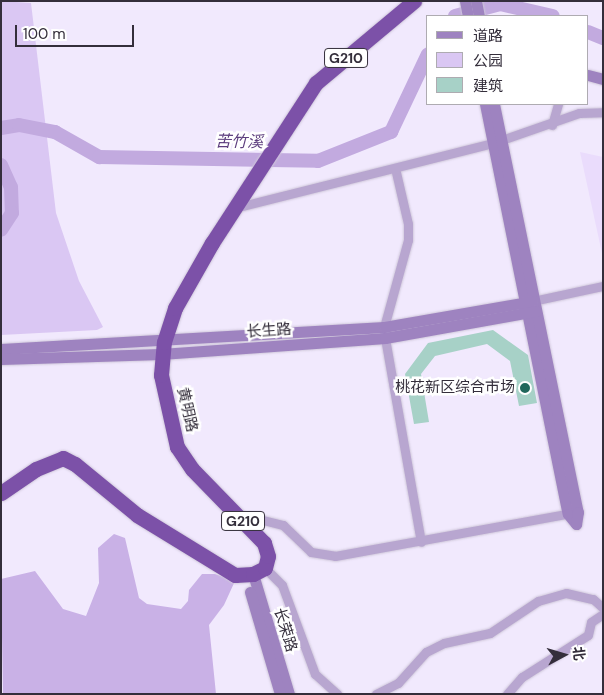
<!DOCTYPE html>
<meta charset="utf-8">
<style>
body{margin:0}
#map{position:relative;width:604px;height:695px;overflow:hidden;background:#f1e9fd;font-family:"DM Sans","Noto Sans SC",sans-serif}
div>[style]{position:absolute}
.built>*{inset:0;background:#eadcfc}
.green>*{inset:0;background:#dac7f3}
.forest>*{inset:0;background:#c9b1e6}
.river>*{height:14px;margin:-7px;padding:0 7px;transform-origin:7px;border-radius:7px;background:#c2aadf}
.building>*{inset:0;background:#a7d1c7}
.roads{filter:drop-shadow(0 0 1px #cfc7da) drop-shadow(0 0 1px #cfc7da)}
.street>*{height:9px;margin:-4.5px;padding:0 4.5px;transform-origin:4.5px;border-radius:4.5px;background:#b8a6d0}
.secondary>*{height:11px;margin:-5.5px;padding:0 5.5px;transform-origin:5.5px;border-radius:5.5px;background:#9e83c0}
.highway>*{height:15px;margin:-7.5px;padding:0 7.5px;transform-origin:7.5px;border-radius:7.5px;background:#7c51a8}
.dots>*{width:14px;height:14px;translate:-50% -50%;box-sizing:border-box;border:2px solid #fff;border-radius:50%}
span{translate:-50% -50%;white-space:nowrap;text-align:center;line-height:1.15;-webkit-text-stroke:5px #fff;paint-order:stroke}
.shield-label span{padding:1px 4px;background:#fff;border:1px solid;border-radius:4px;-webkit-text-stroke-width:0}
.shield-label{font-size:14px;color:#342e3b;font-weight:700}
.street-label{font-size:15px;color:#342e3b}
.poi-label{font-size:15px;color:#342e3b}
.right{translate:-100% -50%;text-align:right}
.water-label{font-size:16px;color:#5d3e7e;font-style:italic}
.frame{position:absolute;inset:0;border:2px solid #342e3b;pointer-events:none}
.legend{position:absolute;left:426px;top:15px;width:162px;height:90px;box-sizing:border-box;background:#fff;border:1px solid #aeabb1;margin:0;padding:6px 9px;list-style:none;font-size:15px;color:#342e3b}
.legend li{display:flex;align-items:center;gap:10px;height:25px}
.legend b{width:25px;border:1px solid #aeabb1}
.north{position:absolute;left:539px;top:630px;width:50px;height:50px;-webkit-text-stroke:4px #fff;paint-order:stroke;rotate:84deg;font-size:14px;font-weight:700;line-height:20px;text-align:center;color:#342e3b}
.north::after{content:'';display:block;margin:auto;width:18px;height:22px;background:#342e3b;clip-path:polygon(50% 0,100% 100%,50% 72%,0 100%)}
.scale{position:absolute;left:15px;top:25px;width:119px;height:22px;box-sizing:border-box;border:2px solid #342e3b;border-top:0;padding-left:6px;font-size:15px;line-height:18px;white-space:nowrap;color:#342e3b;-webkit-text-stroke:4px #fff;paint-order:stroke}
</style>
<div id="map">
<div class="built">
<i style="clip-path:polygon(580px 152px,603px 157px,603px 258px)"></i>
</div>
<div class="green">
<i style="clip-path:polygon(1px 1px,31px 3px,56px 213px,79px 281px,103px 327px,97px 330px,1px 335px)"></i>
</div>
<div class="forest">
<i style="clip-path:polygon(114px 534px,125px 538px,139px 598px,147px 604px,181px 609px,188px 601px,189px 590px,202px 574px,215px 574px,235px 581px,224px 605px,209px 625px,216px 694px,3px 694px,1px 579px,35px 571px,63px 609px,86px 616px,99px 583px,98px 548px)"></i>
</div>
<div class="river">
<i style="left:455px;top:16px;width:47px;rotate:-14.9deg"></i>
<i style="left:500px;top:4px;width:54px;rotate:12.8deg"></i>
<i style="left:588px;top:32px;width:16px;rotate:22deg"></i>
<i style="left:1px;top:128px;width:18px;rotate:-9deg"></i>
<i style="left:19px;top:125px;width:37px;rotate:11deg"></i>
<i style="left:55px;top:132px;width:51px;rotate:29.6deg"></i>
<i style="left:99px;top:157px;width:219px;rotate:1deg"></i>
<i style="left:318px;top:161px;width:79px;rotate:-21.7deg"></i>
<i style="left:391px;top:132px;width:86px;rotate:-64.6deg"></i>
<i style="left:1px;top:165px;width:24px;rotate:66deg"></i>
<i style="left:11px;top:187px;width:26px;rotate:88deg"></i>
<i style="left:12px;top:213px;width:20px;rotate:123deg"></i>
</div>
<div class="building">
<i style="clip-path:polygon(493px 330px,528px 355px,537px 403px,519px 406px,510px 361px,487px 344px,435px 356px,421px 374px,429px 422px,414px 424px,405px 374px,428px 343px)"></i>
</div>
<div class="roads">
<div class="street">
<i style="left:552px;top:125px;width:22px;rotate:-74deg"></i>
<i style="left:395px;top:168px;width:57px;rotate:76.9deg"></i>
<i style="left:408px;top:224px;width:16px;rotate:90deg"></i>
<i style="left:408px;top:240px;width:90px;rotate:105.4deg"></i>
<i style="left:384px;top:327px;width:11px;rotate:85deg"></i>
<i style="left:385px;top:338px;width:207px;rotate:80deg"></i>
<i style="left:234px;top:208px;width:267px;rotate:-14.1deg"></i>
<i style="left:493px;top:143px;width:91px;rotate:-19.2deg"></i>
<i style="left:579px;top:113px;width:24px;rotate:-2deg"></i>
<i style="left:533px;top:301px;width:72px;rotate:-12.1deg"></i>
<i style="left:245px;top:523px;width:15px;rotate:-16deg"></i>
<i style="left:259px;top:519px;width:25px;rotate:14deg"></i>
<i style="left:283px;top:525px;width:39px;rotate:44deg"></i>
<i style="left:311px;top:552px;width:24px;rotate:9deg"></i>
<i style="left:335px;top:556px;width:241px;rotate:-10.3deg"></i>
<i style="left:265px;top:568px;width:24px;rotate:45deg"></i>
<i style="left:282px;top:585px;width:95px;rotate:69.7deg"></i>
<i style="left:315px;top:674px;width:30px;rotate:42deg"></i>
<i style="left:376px;top:694px;width:25px;rotate:-27deg"></i>
<i style="left:398px;top:683px;width:42px;rotate:-47.9deg"></i>
<i style="left:426px;top:652px;width:20px;rotate:-27deg"></i>
<i style="left:444px;top:643px;width:47px;rotate:-12.3deg"></i>
<i style="left:490px;top:633px;width:58px;rotate:-33.7deg"></i>
<i style="left:538px;top:601px;width:29px;rotate:-16deg"></i>
<i style="left:566px;top:593px;width:28px;rotate:13deg"></i>
<i style="left:593px;top:599px;width:13px;rotate:42deg"></i>
<i style="left:507px;top:694px;width:23px;rotate:-49deg"></i>
<i style="left:522px;top:677px;width:78px;rotate:-32.5deg"></i>
<i style="left:588px;top:635px;width:13px;rotate:-77deg"></i>
<i style="left:591px;top:622px;width:14px;rotate:-34deg"></i>
</div>
<div class="secondary">
<i style="left:465px;top:1px;width:15px;rotate:79deg"></i>
<i style="left:476px;top:1px;width:15px;rotate:79deg"></i>
<i style="left:588px;top:75px;width:16px;rotate:15deg"></i>
<i style="left:485px;top:104px;width:418px;rotate:78.6deg"></i>
<i style="left:568px;top:514px;width:13px;rotate:51deg"></i>
<i style="left:494px;top:104px;width:417px;rotate:78.4deg"></i>
<i style="left:578px;top:512px;width:12px;rotate:99deg"></i>
<i style="left:1px;top:349px;width:384px;rotate:-3.3deg"></i>
<i style="left:384px;top:327px;width:151px;rotate:-9.9deg"></i>
<i style="left:1px;top:359px;width:160px;rotate:-1.8deg"></i>
<i style="left:161px;top:354px;width:225px;rotate:-4.1deg"></i>
<i style="left:385px;top:338px;width:153px;rotate:-10.1deg"></i>
<i style="left:253px;top:574px;width:125px;rotate:73.3deg"></i>
<i style="left:250px;top:592px;width:106px;rotate:73.6deg"></i>
</div>
<div class="highway">
<i style="left:1px;top:493px;width:42px;rotate:-34.4deg"></i>
<i style="left:36px;top:469px;width:29px;rotate:-22deg"></i>
<i style="left:63px;top:458px;width:13px;rotate:27deg"></i>
<i style="left:75px;top:464px;width:80px;rotate:39.4deg"></i>
<i style="left:137px;top:515px;width:115px;rotate:31.5deg"></i>
<i style="left:235px;top:575px;width:18px;rotate:-3deg"></i>
<i style="left:253px;top:574px;width:13px;rotate:-27deg"></i>
<i style="left:265px;top:568px;width:12px;rotate:-76deg"></i>
<i style="left:268px;top:556px;width:14px;rotate:-107deg"></i>
<i style="left:264px;top:543px;width:103px;rotate:-134.2deg"></i>
<i style="left:192px;top:469px;width:27px;rotate:-124deg"></i>
<i style="left:177px;top:447px;width:74px;rotate:-102.5deg"></i>
<i style="left:161px;top:375px;width:33px;rotate:-85deg"></i>
<i style="left:164px;top:342px;width:36px;rotate:-72deg"></i>
<i style="left:175px;top:308px;width:75px;rotate:-60.4deg"></i>
<i style="left:212px;top:243px;width:191px;rotate:-57deg"></i>
<i style="left:316px;top:83px;width:128px;rotate:-39.9deg"></i>
</div>
</div>
<div class="dots">
<i style="left:525px;top:388px;background:#20675b"></i>
</div>
<div class="shield-label">
<span style="left:346px;top:58px">G210</span>
<span style="left:243px;top:521px">G210</span>
</div>
<div class="street-label">
<span style="left:269px;top:331px;rotate:-4deg">长生路</span>
<span style="left:187px;top:410px;rotate:77deg">黄明路</span>
<span style="left:285px;top:630px;rotate:73deg">长荣路</span>
</div>
<div class="poi-label">
<span class="right" style="left:515px;top:388px">桃花新区综合市场</span>
</div>
<div class="water-label">
<span style="left:239px;top:142px;rotate:1deg">苦竹溪</span>
</div>
<div class="frame"></div>
<ul class="legend">
<li><b style="height:6px;background:#9e83c0"></b>道路</li>
<li><b style="height:14px;background:#dac7f3"></b>公园</li>
<li><b style="height:14px;background:#a7d1c7"></b>建筑</li>
</ul>
<div class="north">北</div>
<div class="scale">100 m</div>
</div>
